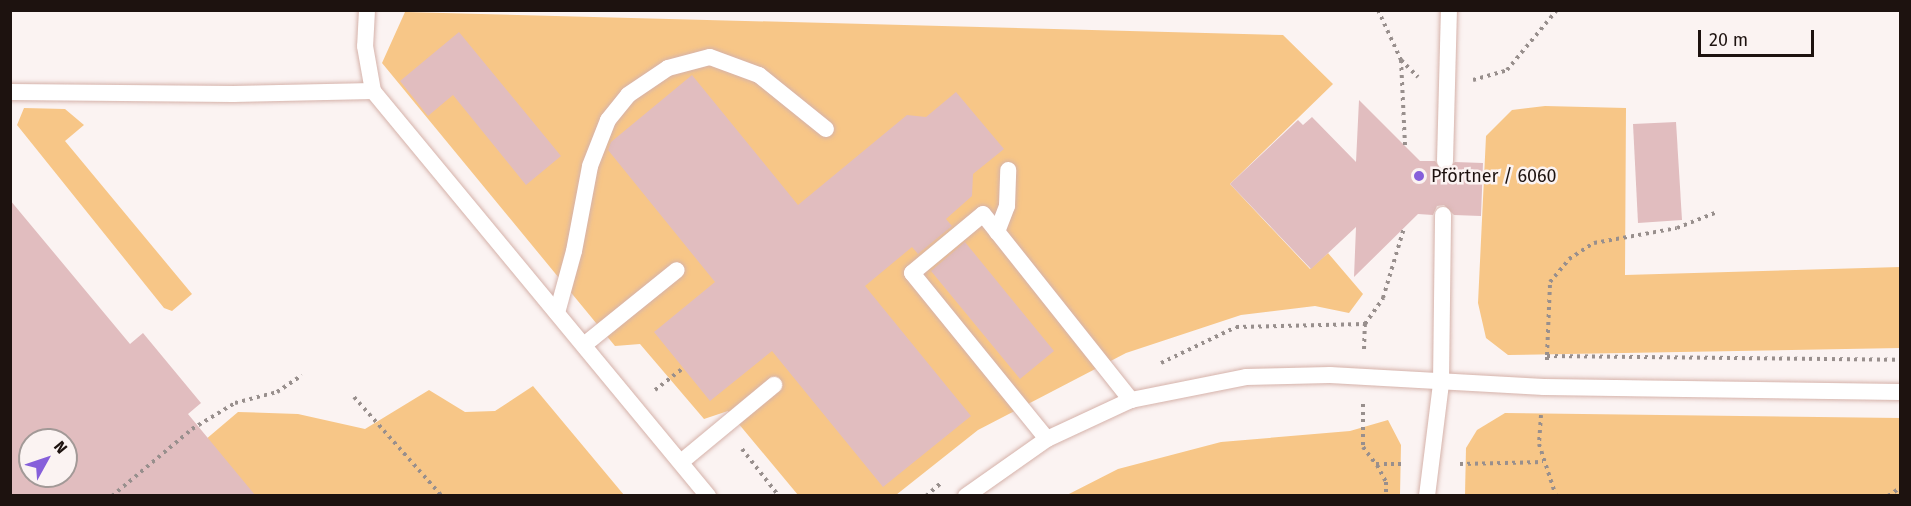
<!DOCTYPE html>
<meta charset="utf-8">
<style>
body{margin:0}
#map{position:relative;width:1911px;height:506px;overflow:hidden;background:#fbf3f2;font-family:"Fira Sans",sans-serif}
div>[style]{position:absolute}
.green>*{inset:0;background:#f7c687}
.building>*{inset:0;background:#e1bdbf}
.path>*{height:4px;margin-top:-2px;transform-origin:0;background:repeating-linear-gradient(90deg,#988f8d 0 3px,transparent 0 7.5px)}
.roads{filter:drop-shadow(0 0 2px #d5b2aa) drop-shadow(0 0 2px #d5b2aa)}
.lane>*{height:16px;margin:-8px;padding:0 8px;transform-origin:8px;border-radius:8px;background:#fff}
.dots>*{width:16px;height:16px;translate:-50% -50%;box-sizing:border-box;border:3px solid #fbf3f2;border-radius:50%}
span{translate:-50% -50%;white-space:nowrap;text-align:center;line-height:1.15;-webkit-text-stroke:5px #fbf3f2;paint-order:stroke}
.poi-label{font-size:18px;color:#1d120f}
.left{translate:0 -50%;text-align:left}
.frame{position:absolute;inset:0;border:12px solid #1d120f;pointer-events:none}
.north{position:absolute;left:18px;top:428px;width:60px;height:60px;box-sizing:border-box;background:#fbf3f2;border:2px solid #a29997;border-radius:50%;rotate:50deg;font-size:16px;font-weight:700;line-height:24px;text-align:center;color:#1d120f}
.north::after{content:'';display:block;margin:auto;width:21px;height:27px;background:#865fda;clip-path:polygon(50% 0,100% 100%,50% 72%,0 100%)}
.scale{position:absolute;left:1698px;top:30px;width:116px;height:27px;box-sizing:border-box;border:3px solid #1d120f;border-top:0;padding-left:8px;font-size:18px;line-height:21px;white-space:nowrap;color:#1d120f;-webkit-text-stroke:4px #fbf3f2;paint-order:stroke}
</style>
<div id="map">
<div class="green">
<i style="clip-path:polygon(405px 12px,1283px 35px,1333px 84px,1230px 184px,1310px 269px,1328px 253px,1363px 294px,1349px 313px,1315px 306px,1241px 315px,1126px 353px,978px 430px,896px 495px,798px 495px,728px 411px,704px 419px,640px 344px,615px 346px,382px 63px)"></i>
<i style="clip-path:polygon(1545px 106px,1626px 108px,1625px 275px,1900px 267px,1900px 348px,1508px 355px,1486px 338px,1478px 303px,1486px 136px,1512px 110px)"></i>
<i style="clip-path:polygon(24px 108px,65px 109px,84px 125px,65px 141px,192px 294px,172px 311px,164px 308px,17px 125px)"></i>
<i style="clip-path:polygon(533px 386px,624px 495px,139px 496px,238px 412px,298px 414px,365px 429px,429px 390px,465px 412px,495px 411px)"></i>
<i style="clip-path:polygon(1505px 413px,1900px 418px,1900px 495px,1465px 495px,1466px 448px,1477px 430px)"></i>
<i style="clip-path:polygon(1388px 420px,1401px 445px,1400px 495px,1067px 495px,1118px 469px,1221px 442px,1350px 431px)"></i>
</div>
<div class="building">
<i style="clip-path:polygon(459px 32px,561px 156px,526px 185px,453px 95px,428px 116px,400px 81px)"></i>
<i style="clip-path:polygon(692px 75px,798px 205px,907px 115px,926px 117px,956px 92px,1004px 149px,973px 174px,972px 196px,946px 219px,952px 226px,918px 254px,912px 247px,865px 286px,971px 416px,883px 487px,772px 351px,710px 401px,654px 332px,715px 282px,608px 150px,611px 142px)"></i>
<i style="clip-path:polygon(1359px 100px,1420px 161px,1435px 161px,1444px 171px,1455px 162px,1483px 163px,1481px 216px,1454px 215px,1444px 205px,1437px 206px,1433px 215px,1418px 214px,1354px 277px,1356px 227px,1311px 269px,1230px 184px,1298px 120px,1303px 125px,1312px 117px,1356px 162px)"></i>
<i style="clip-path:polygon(1676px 122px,1682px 220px,1638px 223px,1633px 124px)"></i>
<i style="clip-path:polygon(evenodd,10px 200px,130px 344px,143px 333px,201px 403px,188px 414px,255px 495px,10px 495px,10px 200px,30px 440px,66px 440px,66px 476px,30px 476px,30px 440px)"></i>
<i style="clip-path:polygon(965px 242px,1054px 351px,1020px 379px,931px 271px)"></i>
</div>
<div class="path">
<i style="left:1378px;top:10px;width:55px;rotate:65.3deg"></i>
<i style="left:1401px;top:60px;width:24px;rotate:45deg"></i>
<i style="left:1401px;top:60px;width:86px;rotate:87.3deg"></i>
<i style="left:1473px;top:80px;width:35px;rotate:-16deg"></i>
<i style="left:1507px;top:70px;width:78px;rotate:-50.2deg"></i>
<i style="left:1364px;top:349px;width:25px;rotate:-88deg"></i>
<i style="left:1365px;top:324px;width:32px;rotate:-55deg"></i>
<i style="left:1383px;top:298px;width:73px;rotate:-73.3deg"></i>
<i style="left:1547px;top:355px;width:73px;rotate:-87.6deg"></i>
<i style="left:1550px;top:282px;width:30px;rotate:-50deg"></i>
<i style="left:1569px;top:259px;width:30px;rotate:-33deg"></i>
<i style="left:1594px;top:243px;width:84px;rotate:-10.2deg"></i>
<i style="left:1677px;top:228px;width:43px;rotate:-21.8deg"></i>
<i style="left:1547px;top:360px;width:4px;rotate:-90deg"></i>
<i style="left:1547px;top:356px;width:353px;rotate:0.6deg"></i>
<i style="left:1161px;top:363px;width:83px;rotate:-25.6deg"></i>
<i style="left:1236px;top:327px;width:129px;rotate:-1.3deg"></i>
<i style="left:655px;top:390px;width:36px;rotate:-38deg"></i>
<i style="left:354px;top:397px;width:132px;rotate:48.4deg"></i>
<i style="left:1363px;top:404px;width:43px;rotate:90deg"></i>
<i style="left:1363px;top:447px;width:21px;rotate:53deg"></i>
<i style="left:1376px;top:464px;width:28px"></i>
<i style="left:1541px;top:415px;width:29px;rotate:94deg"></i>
<i style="left:1539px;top:444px;width:55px;rotate:71.9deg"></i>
<i style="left:742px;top:449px;width:60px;rotate:51.8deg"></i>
<i style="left:1460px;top:464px;width:83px;rotate:-1.4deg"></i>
<i style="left:1377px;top:465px;width:19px;rotate:62deg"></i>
<i style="left:1386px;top:482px;width:14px;rotate:90deg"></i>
<i style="left:112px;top:496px;width:104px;rotate:-39.9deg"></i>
<i style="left:192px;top:429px;width:50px;rotate:-31.2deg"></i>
<i style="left:235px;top:403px;width:43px;rotate:-14.7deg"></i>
<i style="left:277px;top:392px;width:30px;rotate:-34deg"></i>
<i style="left:926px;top:496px;width:20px;rotate:-41deg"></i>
<i style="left:1888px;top:496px;width:14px;rotate:-34deg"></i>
</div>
<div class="roads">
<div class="lane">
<i style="left:367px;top:10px;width:36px;rotate:93deg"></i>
<i style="left:365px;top:46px;width:46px;rotate:79.9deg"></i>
<i style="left:10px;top:92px;width:223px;rotate:0.5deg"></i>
<i style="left:233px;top:94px;width:140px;rotate:-1.2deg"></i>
<i style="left:373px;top:91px;width:526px;rotate:50.4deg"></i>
<i style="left:1445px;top:161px;width:151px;rotate:-88.5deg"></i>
<i style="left:997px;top:232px;width:28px;rotate:-69deg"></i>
<i style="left:1007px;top:206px;width:36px;rotate:-88deg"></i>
<i style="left:557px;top:313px;width:64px;rotate:-74.7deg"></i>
<i style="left:574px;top:251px;width:86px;rotate:-79.3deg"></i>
<i style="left:590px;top:166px;width:49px;rotate:-68.6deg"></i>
<i style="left:608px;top:120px;width:32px;rotate:-51deg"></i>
<i style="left:628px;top:95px;width:48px;rotate:-34deg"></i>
<i style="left:668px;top:68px;width:43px;rotate:-14.7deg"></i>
<i style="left:710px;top:57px;width:52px;rotate:20.2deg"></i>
<i style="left:759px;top:75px;width:86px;rotate:38.9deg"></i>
<i style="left:584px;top:345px;width:119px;rotate:-38.9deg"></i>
<i style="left:1047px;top:439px;width:214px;rotate:-129.1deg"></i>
<i style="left:912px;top:273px;width:92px;rotate:-39.7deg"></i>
<i style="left:983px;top:214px;width:238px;rotate:51.5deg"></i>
<i style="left:681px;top:462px;width:121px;rotate:-39.6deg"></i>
<i style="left:966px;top:496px;width:99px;rotate:-35.1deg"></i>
<i style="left:1047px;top:439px;width:93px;rotate:-24.9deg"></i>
<i style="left:1131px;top:400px;width:117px;rotate:-11.3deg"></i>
<i style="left:1246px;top:377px;width:84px;rotate:-1.4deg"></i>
<i style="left:1330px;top:375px;width:214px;rotate:3.2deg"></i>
<i style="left:1544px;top:387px;width:356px;rotate:0.8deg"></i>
<i style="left:1427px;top:496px;width:114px;rotate:-82.9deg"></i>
<i style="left:1441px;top:383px;width:168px;rotate:-89.3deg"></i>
</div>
</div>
<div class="dots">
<i style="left:1419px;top:176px;background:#865fda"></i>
</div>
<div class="poi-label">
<span class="left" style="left:1431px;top:176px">Pförtner / 6060</span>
</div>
<div class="frame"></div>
<div class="north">N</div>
<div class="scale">20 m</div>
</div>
